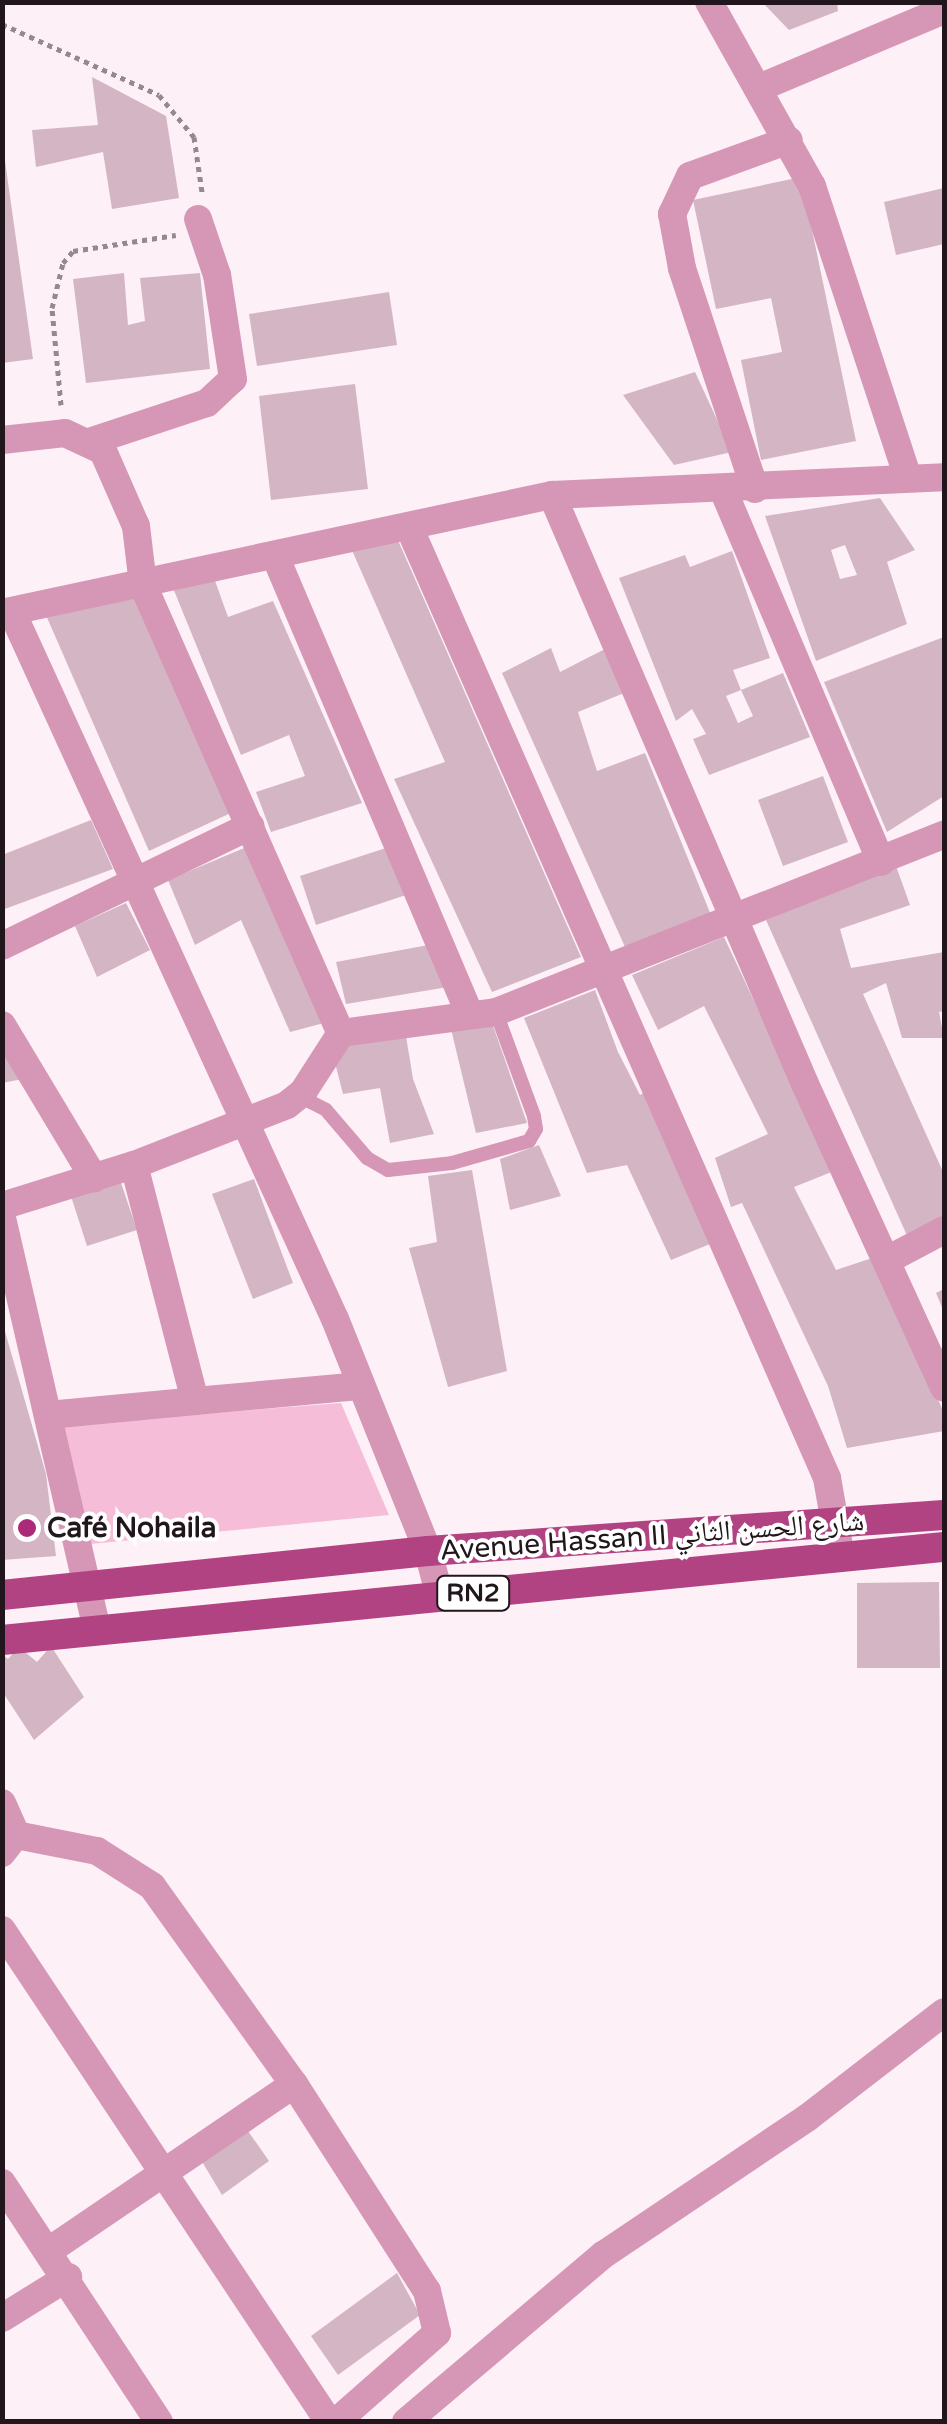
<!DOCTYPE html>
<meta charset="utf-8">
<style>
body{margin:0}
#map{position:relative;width:947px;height:2424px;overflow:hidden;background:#fdf0f6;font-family:"Varela Round","Noto Naskh Arabic",sans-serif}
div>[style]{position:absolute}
.green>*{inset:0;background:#f5bdd8}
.building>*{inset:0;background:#d4b5c4}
.path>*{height:5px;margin-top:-2.5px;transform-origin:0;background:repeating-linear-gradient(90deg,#95898e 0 5px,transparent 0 10px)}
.lane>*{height:14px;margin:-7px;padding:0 7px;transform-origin:7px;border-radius:7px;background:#d697b6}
.street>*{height:28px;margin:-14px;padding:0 14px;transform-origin:14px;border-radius:14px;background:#d697b6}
.primary>*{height:30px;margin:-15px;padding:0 15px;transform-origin:15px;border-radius:15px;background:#b24383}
.dots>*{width:28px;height:28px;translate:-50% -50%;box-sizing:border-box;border:5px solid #fff;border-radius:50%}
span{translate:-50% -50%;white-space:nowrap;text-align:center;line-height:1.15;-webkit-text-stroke:8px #fff;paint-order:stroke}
.shield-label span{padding:2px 8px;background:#fff;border:2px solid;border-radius:8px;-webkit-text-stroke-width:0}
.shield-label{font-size:25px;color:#21161b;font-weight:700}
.poi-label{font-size:28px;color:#21161b;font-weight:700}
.left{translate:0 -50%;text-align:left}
.street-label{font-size:28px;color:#21161b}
.frame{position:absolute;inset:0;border:5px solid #21161b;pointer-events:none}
</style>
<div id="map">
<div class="green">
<i style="clip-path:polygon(341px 1403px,389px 1515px,90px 1544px,60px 1425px)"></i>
</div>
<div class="building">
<i style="clip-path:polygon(762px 2px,837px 2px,838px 11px,789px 30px)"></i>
<i style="clip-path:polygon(92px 77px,166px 116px,179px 198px,112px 209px,103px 152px,36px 167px,32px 130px,98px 125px)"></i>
<i style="clip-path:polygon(4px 154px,33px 359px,2px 363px,2px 155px)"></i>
<i style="clip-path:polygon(801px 177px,856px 441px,761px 460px,741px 360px,782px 352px,771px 298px,716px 309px,693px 200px)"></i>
<i style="clip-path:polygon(944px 188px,944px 244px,896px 255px,884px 202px)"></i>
<i style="clip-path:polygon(124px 273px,128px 325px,145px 321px,140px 278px,200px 273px,210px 369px,86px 383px,73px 279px)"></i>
<i style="clip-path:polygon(389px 292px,397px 345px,257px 366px,249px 314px)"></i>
<i style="clip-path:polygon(695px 372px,732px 452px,674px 465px,623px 395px)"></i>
<i style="clip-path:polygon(355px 384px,368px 489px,271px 500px,259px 396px)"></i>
<i style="clip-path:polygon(evenodd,880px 498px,915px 550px,887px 562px,907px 624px,816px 661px,765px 516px,880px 498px,845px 545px,857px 575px,840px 579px,831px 550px,845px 545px)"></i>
<i style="clip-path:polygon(397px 538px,581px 957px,492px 992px,394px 779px,445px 762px,351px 548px)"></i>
<i style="clip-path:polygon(732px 551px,770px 658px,733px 670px,741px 690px,726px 696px,738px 723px,753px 716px,741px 690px,783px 673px,810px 737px,709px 775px,693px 739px,706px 734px,692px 709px,676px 721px,619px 578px,685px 555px,690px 567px)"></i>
<i style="clip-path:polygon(214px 578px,228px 617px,273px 601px,362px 803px,271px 832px,256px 792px,305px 776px,289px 735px,241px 755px,173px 588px)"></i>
<i style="clip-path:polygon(138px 593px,235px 811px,149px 851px,45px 613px)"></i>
<i style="clip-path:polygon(944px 637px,944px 796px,887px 832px,824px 682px)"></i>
<i style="clip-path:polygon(551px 648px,560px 672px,605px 649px,624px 693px,578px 712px,597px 771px,645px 753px,711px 915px,625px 947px,502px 673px)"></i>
<i style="clip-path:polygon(823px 776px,848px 842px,783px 866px,758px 800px)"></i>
<i style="clip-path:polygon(91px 820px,113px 869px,2px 910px,2px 855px)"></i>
<i style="clip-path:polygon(249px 846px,324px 1023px,290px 1032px,241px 920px,195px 945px,168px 880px)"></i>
<i style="clip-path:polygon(389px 847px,412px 893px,316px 925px,300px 876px)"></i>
<i style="clip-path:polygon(896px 866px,910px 905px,840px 929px,851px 968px,944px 952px,944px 1011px,939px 1012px,944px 1038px,902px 1038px,886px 983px,863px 994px,944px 1174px,944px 1222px,909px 1240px,766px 920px)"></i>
<i style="clip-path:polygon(126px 903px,150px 950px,97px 977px,75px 926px)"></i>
<i style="clip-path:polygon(724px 937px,834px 1171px,794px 1187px,836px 1270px,875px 1257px,944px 1413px,944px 1431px,847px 1448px,828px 1386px,742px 1203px,731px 1207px,715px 1158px,768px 1134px,704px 1006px,658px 1030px,632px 975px)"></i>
<i style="clip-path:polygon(434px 944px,448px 987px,346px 1004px,336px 962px)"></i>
<i style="clip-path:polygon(595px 990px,618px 1052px,640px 1095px,645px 1092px,710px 1244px,671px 1260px,627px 1165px,587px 1173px,524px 1018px)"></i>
<i style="clip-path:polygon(491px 1020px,527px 1123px,476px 1133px,451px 1029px)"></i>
<i style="clip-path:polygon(405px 1030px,413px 1079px,434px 1134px,390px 1143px,380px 1088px,343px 1094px,334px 1059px,343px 1043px)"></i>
<i style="clip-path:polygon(2px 1044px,23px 1079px,2px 1083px)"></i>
<i style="clip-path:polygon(539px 1145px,561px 1196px,510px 1210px,500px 1159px)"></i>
<i style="clip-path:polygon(472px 1170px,507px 1371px,448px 1387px,409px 1248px,437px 1242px,428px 1176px)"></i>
<i style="clip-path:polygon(119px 1177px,137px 1230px,87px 1246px,70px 1193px)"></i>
<i style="clip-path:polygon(254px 1179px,293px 1283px,253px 1299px,212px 1194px)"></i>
<i style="clip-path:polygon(944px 1289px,944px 1312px,936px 1293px)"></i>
<i style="clip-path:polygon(2px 1321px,46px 1474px,56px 1556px,2px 1560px)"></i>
<i style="clip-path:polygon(939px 1582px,940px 1668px,857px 1668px,857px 1583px)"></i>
<i style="clip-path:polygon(51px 1646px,84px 1697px,34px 1740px,2px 1691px,2px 1654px,8px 1659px,19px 1647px,37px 1662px)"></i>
<i style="clip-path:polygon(248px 2131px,269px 2161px,222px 2195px,201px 2160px)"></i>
<i style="clip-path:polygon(397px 2273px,420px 2315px,338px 2375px,311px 2336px)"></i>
</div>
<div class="path">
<i style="left:2px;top:24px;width:172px;rotate:24.3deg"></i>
<i style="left:159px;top:95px;width:55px;rotate:50.2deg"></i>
<i style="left:194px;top:137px;width:56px;rotate:81.7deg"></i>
<i style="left:61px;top:405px;width:97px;rotate:-95.3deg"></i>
<i style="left:52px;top:308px;width:46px;rotate:-76.3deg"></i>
<i style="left:63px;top:263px;width:16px;rotate:-50deg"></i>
<i style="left:73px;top:251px;width:104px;rotate:-8.8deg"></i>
</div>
<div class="lane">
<i style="left:299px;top:1096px;width:30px;rotate:27deg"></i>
<i style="left:326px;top:1110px;width:63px;rotate:49.5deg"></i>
<i style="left:367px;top:1158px;width:24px;rotate:30deg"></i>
<i style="left:388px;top:1170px;width:64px;rotate:-6.2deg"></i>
<i style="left:452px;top:1163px;width:80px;rotate:-15.9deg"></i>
<i style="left:529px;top:1141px;width:14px;rotate:-60deg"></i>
<i style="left:536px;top:1129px;width:13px;rotate:-99deg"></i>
<i style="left:534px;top:1116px;width:111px;rotate:-110.1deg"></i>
</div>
<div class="street">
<i style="left:709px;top:2px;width:211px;rotate:60.8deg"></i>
<i style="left:812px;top:186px;width:307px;rotate:71.8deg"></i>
<i style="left:761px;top:87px;width:199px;rotate:-22.8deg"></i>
<i style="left:2px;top:440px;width:63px;rotate:-6.3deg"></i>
<i style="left:65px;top:433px;width:42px;rotate:25.3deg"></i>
<i style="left:103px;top:451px;width:82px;rotate:66.3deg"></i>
<i style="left:136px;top:526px;width:59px;rotate:83.2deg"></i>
<i style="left:143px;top:585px;width:490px;rotate:66.2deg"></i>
<i style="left:92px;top:441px;width:121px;rotate:-18.3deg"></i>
<i style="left:207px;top:403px;width:35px;rotate:-43deg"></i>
<i style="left:233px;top:379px;width:105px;rotate:-98.7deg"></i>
<i style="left:217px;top:275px;width:59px;rotate:-108.7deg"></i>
<i style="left:755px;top:489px;width:233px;rotate:-108.3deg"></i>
<i style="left:682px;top:268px;width:55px;rotate:-100.5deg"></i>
<i style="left:672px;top:214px;width:42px;rotate:-64.7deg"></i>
<i style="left:690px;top:176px;width:105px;rotate:-20deg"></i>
<i style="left:724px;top:492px;width:402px;rotate:67deg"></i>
<i style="left:552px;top:495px;width:641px;rotate:66.75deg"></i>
<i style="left:805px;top:1084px;width:334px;rotate:65.4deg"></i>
<i style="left:409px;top:527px;width:1039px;rotate:66.27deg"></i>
<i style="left:827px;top:1478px;width:80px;rotate:80deg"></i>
<i style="left:276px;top:558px;width:492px;rotate:67deg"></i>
<i style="left:12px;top:612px;width:777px;rotate:65.45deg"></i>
<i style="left:335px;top:1319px;width:250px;rotate:68.2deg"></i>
<i style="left:428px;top:1551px;width:48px;rotate:75.4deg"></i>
<i style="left:2px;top:613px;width:563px;rotate:-12.11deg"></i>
<i style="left:552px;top:495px;width:392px;rotate:-2.6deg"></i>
<i style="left:2px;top:946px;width:276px;rotate:-25.8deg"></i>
<i style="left:2px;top:1025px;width:179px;rotate:59deg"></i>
<i style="left:134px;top:1165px;width:244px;rotate:75.5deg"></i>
<i style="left:195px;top:1401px;width:167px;rotate:-5.2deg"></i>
<i style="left:2px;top:1206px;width:138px;rotate:-17.3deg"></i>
<i style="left:134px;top:1165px;width:164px;rotate:-21.4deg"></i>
<i style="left:287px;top:1105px;width:21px;rotate:-39deg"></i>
<i style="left:303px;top:1092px;width:70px;rotate:-57.2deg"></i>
<i style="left:341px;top:1033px;width:156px;rotate:-7.7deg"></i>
<i style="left:496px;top:1012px;width:482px;rotate:-21.6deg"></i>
<i style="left:2px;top:1218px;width:424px;rotate:77deg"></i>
<i style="left:889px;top:1259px;width:62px;rotate:-27.8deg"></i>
<i style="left:48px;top:1415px;width:148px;rotate:-5.4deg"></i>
<i style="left:2px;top:1803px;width:35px;rotate:66deg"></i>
<i style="left:16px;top:1835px;width:23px;rotate:128deg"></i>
<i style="left:16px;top:1835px;width:83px;rotate:11.2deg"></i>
<i style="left:97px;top:1851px;width:65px;rotate:32.5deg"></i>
<i style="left:152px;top:1886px;width:244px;rotate:54.4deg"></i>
<i style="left:294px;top:2084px;width:246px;rotate:57.3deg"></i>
<i style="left:427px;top:2291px;width:43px;rotate:76.6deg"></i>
<i style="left:437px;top:2333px;width:135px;rotate:138.6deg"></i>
<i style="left:2px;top:1930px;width:591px;rotate:56.39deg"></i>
<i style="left:2px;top:2183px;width:286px;rotate:56.7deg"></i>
<i style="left:50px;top:2250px;width:295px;rotate:-34.2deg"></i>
<i style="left:2px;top:2318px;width:78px;rotate:-31.8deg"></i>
<i style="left:406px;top:2422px;width:258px;rotate:-40.3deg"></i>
<i style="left:603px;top:2255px;width:246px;rotate:-33.9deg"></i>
<i style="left:807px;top:2118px;width:173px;rotate:-37.7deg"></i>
</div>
<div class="primary">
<i style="left:2px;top:1595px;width:428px;rotate:-5.9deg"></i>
<i style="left:428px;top:1551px;width:517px;rotate:-3.99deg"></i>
<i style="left:2px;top:1640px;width:947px;rotate:-5.64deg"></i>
</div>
<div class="dots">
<i style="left:27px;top:1528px;background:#ab2b79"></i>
</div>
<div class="shield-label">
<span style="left:473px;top:1593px">RN2</span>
</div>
<div class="poi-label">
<span class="left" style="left:47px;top:1528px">Café Nohaila</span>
</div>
<div class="street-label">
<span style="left:652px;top:1536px;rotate:-4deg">Avenue Hassan II شارع الحسن الثاني</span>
</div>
<div class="frame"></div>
</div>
